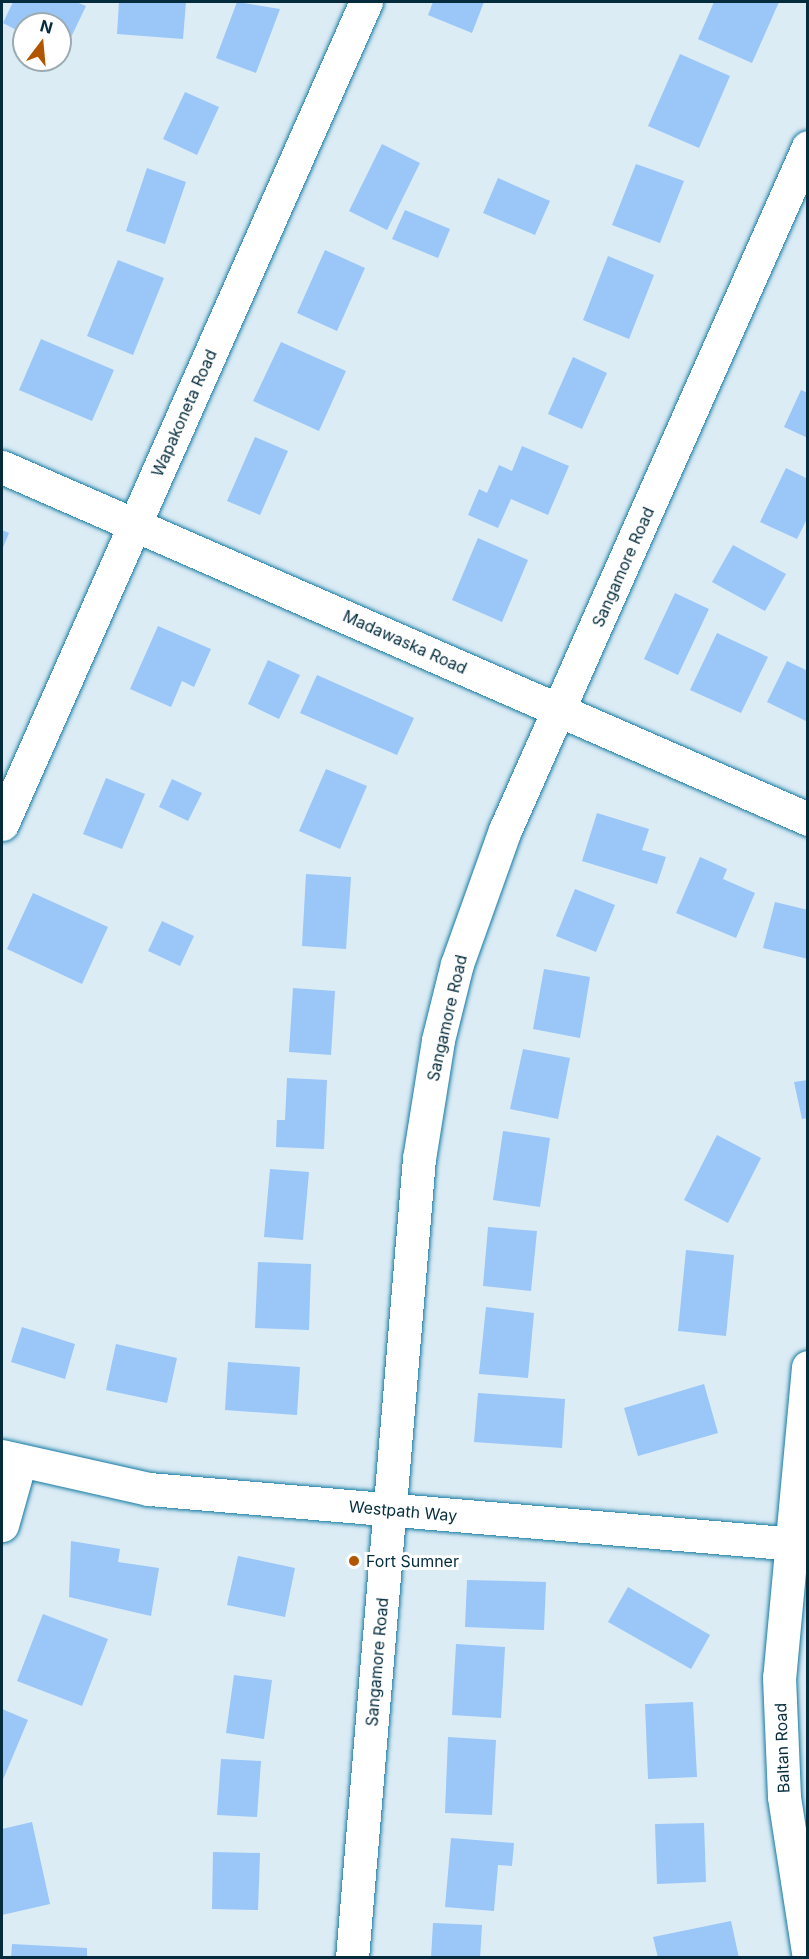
<!DOCTYPE html>
<style>
body{margin:0}
#map{position:relative;width:809px;height:1959px;overflow:hidden;background:#dcecf5;font-family:Inter,sans-serif}
div>[style]{position:absolute}
.building>*{inset:0;background:#9ac6f8}
.roads{filter:drop-shadow(0 0 2px #147aa3) drop-shadow(0 0 2px #147aa3)}
.street>*{height:33px;margin:-16.5px;padding:0 16.5px;transform-origin:16.5px;border-radius:16.5px;background:#fff}
.secondary>*{height:33px;margin:-16.5px;padding:0 16.5px;transform-origin:16.5px;border-radius:16.5px;background:#fff}
.dots>*{width:16px;height:16px;translate:-50% -50%;box-sizing:border-box;border:3px solid #fff;border-radius:50%}
span{translate:-50% -50%;white-space:nowrap;text-align:center;line-height:1.15;-webkit-text-stroke:6px #fff;paint-order:stroke}
.street-label{font-size:16px;color:#042c3d}
.poi-label{font-size:16px;color:#042c3d}
.left{translate:0 -50%;text-align:left}
.frame{position:absolute;inset:0;border:3px solid #042c3d;pointer-events:none}
.north{position:absolute;left:12px;top:12px;width:60px;height:60px;box-sizing:border-box;background:#fff;border:2px solid #9babb1;border-radius:50%;rotate:16deg;font-size:16px;font-weight:700;line-height:24px;text-align:center;color:#042c3d}
.north::after{content:'';display:block;margin:auto;width:21px;height:27px;background:#b25500;clip-path:polygon(50% 0,100% 100%,50% 72%,0 100%)}
</style>
<div id="map">
<div class="building">
<i style="clip-path:polygon(13px 2px,76px 2px,86px 6px,64px 52px,60px 24px,24px 24px,24px 34px,3px 23px)"></i>
<i style="clip-path:polygon(119px 2px,186px 2px,183px 39px,117px 34px)"></i>
<i style="clip-path:polygon(237px 2px,280px 9px,256px 73px,216px 58px)"></i>
<i style="clip-path:polygon(433px 2px,484px 2px,472px 33px,428px 15px)"></i>
<i style="clip-path:polygon(714px 2px,779px 2px,752px 63px,698px 39px)"></i>
<i style="clip-path:polygon(680px 54px,730px 76px,699px 148px,648px 126px)"></i>
<i style="clip-path:polygon(185px 92px,219px 107px,197px 155px,163px 139px)"></i>
<i style="clip-path:polygon(382px 144px,420px 163px,387px 230px,349px 211px)"></i>
<i style="clip-path:polygon(636px 164px,684px 181px,660px 243px,612px 225px)"></i>
<i style="clip-path:polygon(147px 168px,186px 182px,165px 244px,126px 231px)"></i>
<i style="clip-path:polygon(498px 178px,550px 201px,535px 235px,483px 213px)"></i>
<i style="clip-path:polygon(405px 210px,450px 229px,438px 258px,392px 239px)"></i>
<i style="clip-path:polygon(325px 250px,365px 268px,337px 331px,297px 313px)"></i>
<i style="clip-path:polygon(608px 256px,654px 275px,629px 339px,583px 320px)"></i>
<i style="clip-path:polygon(118px 260px,164px 278px,133px 355px,87px 336px)"></i>
<i style="clip-path:polygon(41px 339px,114px 370px,92px 421px,19px 390px)"></i>
<i style="clip-path:polygon(281px 342px,346px 371px,319px 431px,253px 401px)"></i>
<i style="clip-path:polygon(573px 357px,607px 373px,582px 429px,548px 414px)"></i>
<i style="clip-path:polygon(801px 390px,808px 393px,808px 438px,784px 427px)"></i>
<i style="clip-path:polygon(255px 437px,288px 451px,260px 515px,227px 501px)"></i>
<i style="clip-path:polygon(522px 446px,569px 466px,548px 515px,511px 499px,498px 528px,468px 515px,479px 489px,487px 493px,499px 465px,512px 471px)"></i>
<i style="clip-path:polygon(786px 468px,808px 479px,808px 517px,797px 539px,760px 522px)"></i>
<i style="clip-path:polygon(2px 530px,9px 533px,2px 550px)"></i>
<i style="clip-path:polygon(478px 538px,528px 560px,502px 622px,452px 600px)"></i>
<i style="clip-path:polygon(733px 545px,786px 574px,765px 611px,712px 582px)"></i>
<i style="clip-path:polygon(675px 593px,709px 609px,678px 675px,644px 659px)"></i>
<i style="clip-path:polygon(158px 626px,211px 649px,194px 687px,182px 681px,171px 707px,130px 689px)"></i>
<i style="clip-path:polygon(717px 633px,768px 657px,741px 713px,690px 690px)"></i>
<i style="clip-path:polygon(268px 660px,300px 675px,279px 719px,248px 704px)"></i>
<i style="clip-path:polygon(787px 661px,808px 671px,808px 722px,767px 702px)"></i>
<i style="clip-path:polygon(317px 675px,414px 718px,397px 755px,300px 713px)"></i>
<i style="clip-path:polygon(326px 769px,367px 786px,340px 849px,299px 831px)"></i>
<i style="clip-path:polygon(106px 778px,145px 794px,122px 849px,83px 834px)"></i>
<i style="clip-path:polygon(172px 779px,202px 793px,188px 821px,159px 807px)"></i>
<i style="clip-path:polygon(597px 813px,649px 829px,642px 850px,666px 857px,657px 884px,582px 861px)"></i>
<i style="clip-path:polygon(700px 857px,727px 869px,723px 879px,755px 893px,736px 938px,676px 913px)"></i>
<i style="clip-path:polygon(306px 874px,351px 877px,346px 949px,302px 946px)"></i>
<i style="clip-path:polygon(575px 889px,615px 905px,596px 952px,556px 936px)"></i>
<i style="clip-path:polygon(33px 893px,108px 927px,82px 984px,7px 949px)"></i>
<i style="clip-path:polygon(775px 902px,808px 910px,808px 959px,763px 948px)"></i>
<i style="clip-path:polygon(162px 921px,194px 936px,180px 966px,148px 951px)"></i>
<i style="clip-path:polygon(544px 969px,590px 977px,580px 1038px,533px 1029px)"></i>
<i style="clip-path:polygon(293px 988px,335px 991px,331px 1055px,289px 1052px)"></i>
<i style="clip-path:polygon(523px 1049px,570px 1058px,558px 1119px,510px 1109px)"></i>
<i style="clip-path:polygon(287px 1078px,327px 1080px,324px 1149px,276px 1147px,277px 1120px,285px 1120px)"></i>
<i style="clip-path:polygon(808px 1080px,808px 1118px,802px 1119px,794px 1082px)"></i>
<i style="clip-path:polygon(503px 1131px,550px 1138px,540px 1207px,493px 1200px)"></i>
<i style="clip-path:polygon(717px 1135px,761px 1158px,728px 1223px,684px 1200px)"></i>
<i style="clip-path:polygon(270px 1169px,309px 1172px,303px 1240px,264px 1237px)"></i>
<i style="clip-path:polygon(488px 1227px,537px 1231px,531px 1291px,483px 1286px)"></i>
<i style="clip-path:polygon(686px 1250px,734px 1255px,726px 1336px,678px 1331px)"></i>
<i style="clip-path:polygon(258px 1262px,311px 1264px,309px 1330px,255px 1328px)"></i>
<i style="clip-path:polygon(486px 1307px,534px 1313px,528px 1378px,479px 1374px)"></i>
<i style="clip-path:polygon(22px 1327px,75px 1344px,65px 1379px,11px 1362px)"></i>
<i style="clip-path:polygon(116px 1344px,177px 1358px,167px 1403px,106px 1390px)"></i>
<i style="clip-path:polygon(228px 1362px,300px 1367px,297px 1415px,225px 1410px)"></i>
<i style="clip-path:polygon(704px 1384px,718px 1433px,638px 1456px,624px 1408px)"></i>
<i style="clip-path:polygon(478px 1393px,565px 1399px,562px 1448px,474px 1442px)"></i>
<i style="clip-path:polygon(71px 1541px,120px 1549px,118px 1562px,159px 1568px,151px 1616px,69px 1597px)"></i>
<i style="clip-path:polygon(238px 1556px,295px 1568px,285px 1617px,227px 1605px)"></i>
<i style="clip-path:polygon(467px 1580px,546px 1582px,544px 1630px,465px 1627px)"></i>
<i style="clip-path:polygon(628px 1587px,710px 1635px,691px 1669px,608px 1622px)"></i>
<i style="clip-path:polygon(43px 1614px,108px 1639px,82px 1706px,17px 1681px)"></i>
<i style="clip-path:polygon(456px 1644px,505px 1647px,501px 1718px,452px 1715px)"></i>
<i style="clip-path:polygon(234px 1675px,272px 1680px,264px 1739px,226px 1733px)"></i>
<i style="clip-path:polygon(693px 1702px,697px 1777px,648px 1779px,645px 1704px)"></i>
<i style="clip-path:polygon(2px 1709px,28px 1720px,2px 1782px)"></i>
<i style="clip-path:polygon(448px 1737px,496px 1740px,492px 1815px,445px 1813px)"></i>
<i style="clip-path:polygon(221px 1759px,261px 1761px,257px 1817px,217px 1815px)"></i>
<i style="clip-path:polygon(32px 1822px,50px 1904px,2px 1915px,2px 1829px)"></i>
<i style="clip-path:polygon(704px 1823px,706px 1882px,657px 1884px,655px 1824px)"></i>
<i style="clip-path:polygon(451px 1838px,514px 1843px,512px 1866px,498px 1865px,494px 1911px,445px 1907px)"></i>
<i style="clip-path:polygon(213px 1852px,260px 1853px,258px 1910px,212px 1909px)"></i>
<i style="clip-path:polygon(731px 1921px,739px 1958px,658px 1958px,653px 1937px)"></i>
<i style="clip-path:polygon(433px 1923px,482px 1925px,480px 1958px,431px 1958px)"></i>
<i style="clip-path:polygon(12px 1944px,87px 1948px,87px 1958px,11px 1958px)"></i>
</div>
<div class="roads">
<div class="street">
<i style="left:2px;top:467px;width:880px;rotate:23.59deg"></i>
<i style="left:2px;top:824px;width:899px;rotate:-66.12deg"></i>
<i style="left:808px;top:1367px;width:311px;rotate:95.3deg"></i>
<i style="left:779px;top:1677px;width:120px;rotate:87.6deg"></i>
<i style="left:784px;top:1797px;width:157px;rotate:81.2deg"></i>
<i style="left:2px;top:1456px;width:151px;rotate:12.7deg"></i>
<i style="left:149px;top:1489px;width:661px;rotate:4.86deg"></i>
<i style="left:2px;top:1525px;width:66px;rotate:-74.3deg"></i>
</div>
<div class="secondary">
<i style="left:352px;top:1958px;width:802px;rotate:-85.21deg"></i>
<i style="left:419px;top:1159px;width:121px;rotate:-80.9deg"></i>
<i style="left:438px;top:1040px;width:78px;rotate:-76deg"></i>
<i style="left:457px;top:964px;width:142px;rotate:-70.3deg"></i>
<i style="left:505px;top:830px;width:747px;rotate:-66.08deg"></i>
</div>
</div>
<div class="dots">
<i style="left:354px;top:1561px;background:#b25500"></i>
</div>
<div class="street-label">
<span style="left:184px;top:413px;rotate:-66deg">Wapakoneta Road</span>
<span style="left:623px;top:567px;rotate:-66deg">Sangamore Road</span>
<span style="left:405px;top:642px;rotate:24deg">Madawaska Road</span>
<span style="left:447px;top:1018px;rotate:-77deg">Sangamore Road</span>
<span style="left:403px;top:1511px;rotate:5deg">Westpath Way</span>
<span style="left:377px;top:1662px;rotate:-85deg">Sangamore Road</span>
<span style="left:782px;top:1748px;rotate:-92deg">Baltan Road</span>
</div>
<div class="poi-label">
<span class="left" style="left:366px;top:1561px">Fort Sumner</span>
</div>
<div class="frame"></div>
<div class="north">N</div>
</div>
